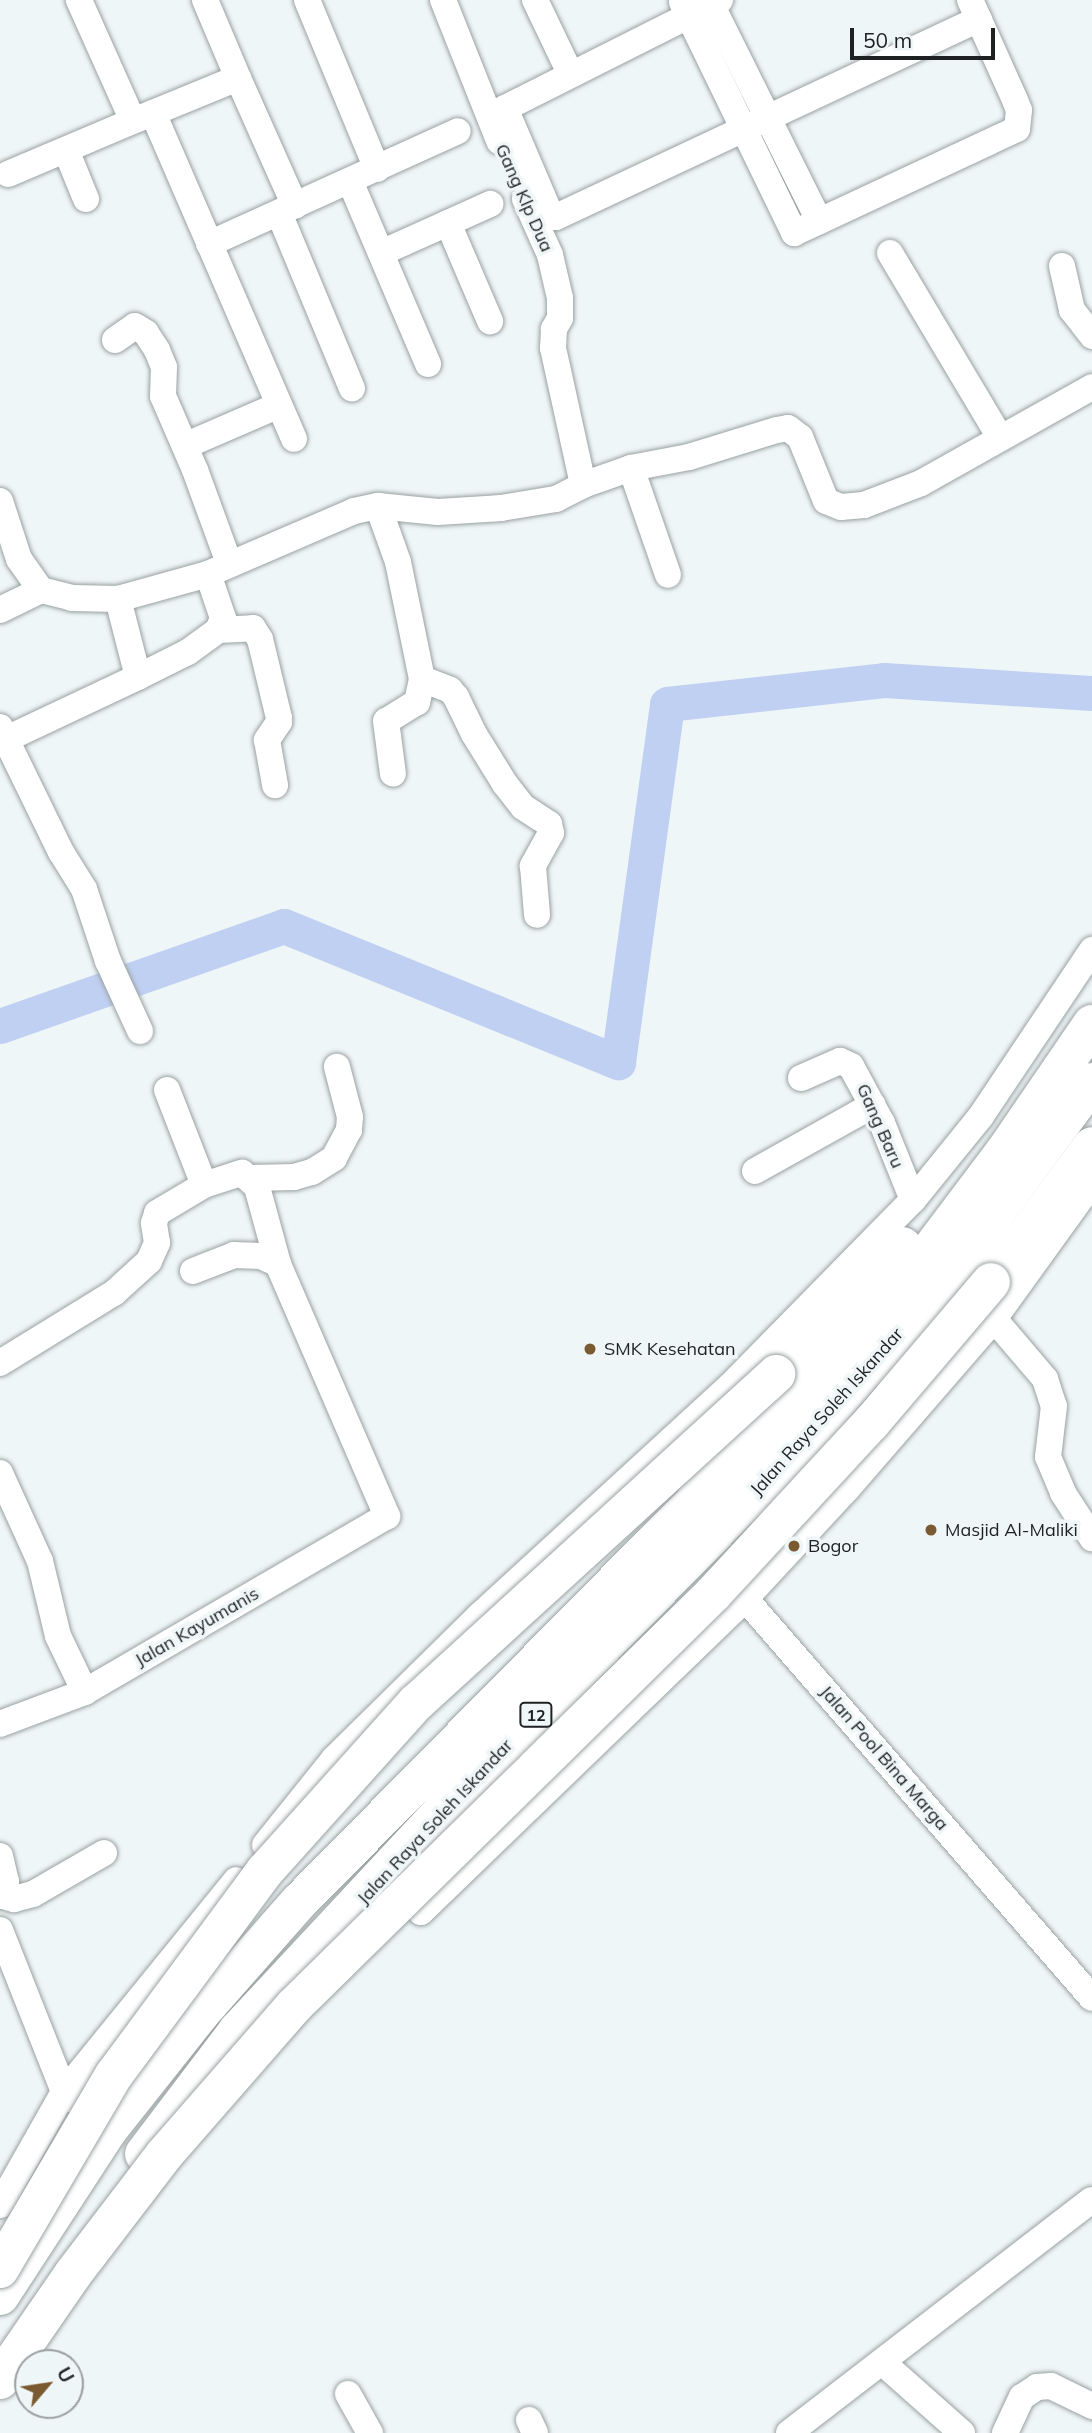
<!DOCTYPE html>
<style>
body{margin:0}
#map{position:relative;width:1092px;height:2433px;overflow:hidden;background:#eff6f7;font-family:Mulish,sans-serif}
div>[style]{position:absolute}
.river>*{height:35px;margin:-17.5px;padding:0 17.5px;transform-origin:17.5px;border-radius:17.5px;background:#c0d0f2}
.roads{filter:drop-shadow(0 0 2px #9aa1a2) drop-shadow(0 0 2px #9aa1a2)}
.minor>*{height:26px;margin:-13px;padding:0 13px;transform-origin:13px;border-radius:13px;background:#fff}
.highway>*{height:38px;margin:-19px;padding:0 19px;transform-origin:19px;border-radius:19px;background:#fff}
.bridges{filter:drop-shadow(0 0 2px #9aa1a2) drop-shadow(0 0 2px #9aa1a2)}
.highway-bridge>*{height:38px;margin:-19px;padding:0 19px;transform-origin:19px;border-radius:19px;background:#fff}
.dots>*{width:19px;height:19px;translate:-50% -50%;box-sizing:border-box;border:4px solid #eff6f7;border-radius:50%}
span{translate:-50% -50%;white-space:nowrap;text-align:center;line-height:1.15;-webkit-text-stroke:7px #eff6f7;paint-order:stroke}
.shield-label span{padding:2px 5px;background:#eff6f7;border:2px solid;border-radius:5px;-webkit-text-stroke-width:0}
.shield-label{font-size:16px;color:#1e2121;font-weight:700}
.street-label{font-size:18px;color:#1e2121}
.poi-label{font-size:18px;color:#1e2121}
.left{translate:0 -50%;text-align:left}
.north{position:absolute;left:14px;top:2349px;width:70px;height:70px;box-sizing:border-box;background:#eff6f7;border:2px solid #9ba1a1;border-radius:50%;rotate:61deg;font-size:19px;font-weight:700;line-height:28px;text-align:center;color:#1e2121}
.north::after{content:'';display:block;margin:auto;width:24px;height:32px;background:#7a5a30;clip-path:polygon(50% 0,100% 100%,50% 72%,0 100%)}
.scale{position:absolute;left:850px;top:28px;width:145px;height:32px;box-sizing:border-box;border:4px solid #1e2121;border-top:0;padding-left:9px;font-size:21px;line-height:24px;white-space:nowrap;color:#1e2121;-webkit-text-stroke:5px #eff6f7;paint-order:stroke}
</style>
<div id="map">
<div class="river">
<i style="left:0;top:1026px;width:301px;rotate:-19.4deg"></i>
<i style="left:284px;top:926px;width:361px;rotate:22.2deg"></i>
<i style="left:618px;top:1062px;width:361px;rotate:-82.2deg"></i>
<i style="left:667px;top:704px;width:218px;rotate:-6.3deg"></i>
<i style="left:884px;top:680px;width:208px;rotate:3.6deg"></i>
</div>
<div class="roads">
<div class="minor">
<i style="left:307px;top:0;width:183px;rotate:67.5deg"></i>
<i style="left:443px;top:0;width:152px;rotate:68.3deg"></i>
<i style="left:535px;top:0;width:81px;rotate:64.4deg"></i>
<i style="left:709px;top:0;width:247px;rotate:63.5deg"></i>
<i style="left:720px;top:0;width:241px;rotate:153.3deg"></i>
<i style="left:505px;top:108px;width:117px;rotate:66.9deg"></i>
<i style="left:551px;top:216px;width:5px;rotate:11deg"></i>
<i style="left:556px;top:217px;width:467px;rotate:-25.1deg"></i>
<i style="left:682px;top:2px;width:257px;rotate:64.1deg"></i>
<i style="left:794px;top:233px;width:246px;rotate:-25deg"></i>
<i style="left:1017px;top:129px;width:19px;rotate:-84deg"></i>
<i style="left:1019px;top:110px;width:11px;rotate:-112deg"></i>
<i style="left:1015px;top:100px;width:110px;rotate:-114.2deg"></i>
<i style="left:238px;top:78px;width:140px;rotate:66deg"></i>
<i style="left:153px;top:113px;width:355px;rotate:66.6deg"></i>
<i style="left:138px;top:119px;width:108px;rotate:-22.3deg"></i>
<i style="left:238px;top:78px;width:85px;rotate:-112.9deg"></i>
<i style="left:66px;top:150px;width:53px;rotate:67.8deg"></i>
<i style="left:8px;top:174px;width:136px;rotate:-23deg"></i>
<i style="left:133px;top:121px;width:133px;rotate:-114.1deg"></i>
<i style="left:350px;top:181px;width:199px;rotate:66.9deg"></i>
<i style="left:525px;top:199px;width:61px;rotate:65.9deg"></i>
<i style="left:550px;top:255px;width:44px;rotate:76.9deg"></i>
<i style="left:560px;top:298px;width:20px;rotate:90deg"></i>
<i style="left:560px;top:318px;width:13px;rotate:119deg"></i>
<i style="left:554px;top:329px;width:19px;rotate:93deg"></i>
<i style="left:553px;top:348px;width:140px;rotate:77.6deg"></i>
<i style="left:279px;top:213px;width:190px;rotate:67.4deg"></i>
<i style="left:448px;top:223px;width:107px;rotate:66.8deg"></i>
<i style="left:209px;top:244px;width:273px;rotate:-24.4deg"></i>
<i style="left:381px;top:253px;width:120px;rotate:-24.2deg"></i>
<i style="left:890px;top:253px;width:213px;rotate:59.2deg"></i>
<i style="left:1062px;top:266px;width:45px;rotate:77.2deg"></i>
<i style="left:1072px;top:310px;width:33px;rotate:52deg"></i>
<i style="left:115px;top:340px;width:24px;rotate:-35deg"></i>
<i style="left:135px;top:326px;width:13px;rotate:32deg"></i>
<i style="left:146px;top:333px;width:20px;rotate:57deg"></i>
<i style="left:157px;top:350px;width:18px;rotate:68deg"></i>
<i style="left:164px;top:367px;width:29px;rotate:92deg"></i>
<i style="left:163px;top:396px;width:81px;rotate:66.6deg"></i>
<i style="left:195px;top:470px;width:99px;rotate:69.9deg"></i>
<i style="left:196px;top:441px;width:90px;rotate:-23.4deg"></i>
<i style="left:631px;top:468px;width:113px;rotate:70.9deg"></i>
<i style="left:0;top:501px;width:61px;rotate:71.9deg"></i>
<i style="left:19px;top:559px;width:38px;rotate:55deg"></i>
<i style="left:41px;top:590px;width:32px;rotate:14deg"></i>
<i style="left:72px;top:598px;width:46px;rotate:1.2deg"></i>
<i style="left:118px;top:599px;width:93px;rotate:-15.5deg"></i>
<i style="left:208px;top:574px;width:159px;rotate:-23.3deg"></i>
<i style="left:354px;top:511px;width:25px;rotate:-12deg"></i>
<i style="left:378px;top:506px;width:60px;rotate:5.7deg"></i>
<i style="left:438px;top:512px;width:63px;rotate:-3.6deg"></i>
<i style="left:501px;top:508px;width:56px;rotate:-9.3deg"></i>
<i style="left:556px;top:499px;width:30px;rotate:-27deg"></i>
<i style="left:583px;top:485px;width:51px;rotate:-19.5deg"></i>
<i style="left:631px;top:468px;width:59px;rotate:-10.7deg"></i>
<i style="left:689px;top:457px;width:92px;rotate:-17.1deg"></i>
<i style="left:777px;top:430px;width:11px;rotate:-10deg"></i>
<i style="left:788px;top:428px;width:15px;rotate:37deg"></i>
<i style="left:800px;top:437px;width:69px;rotate:67.9deg"></i>
<i style="left:826px;top:501px;width:16px;rotate:22deg"></i>
<i style="left:841px;top:507px;width:23px;rotate:-5deg"></i>
<i style="left:864px;top:505px;width:61px;rotate:-21.1deg"></i>
<i style="left:921px;top:483px;width:196px;rotate:-29.3deg"></i>
<i style="left:378px;top:506px;width:59px;rotate:70.3deg"></i>
<i style="left:398px;top:562px;width:119px;rotate:78.4deg"></i>
<i style="left:422px;top:679px;width:24px;rotate:102deg"></i>
<i style="left:417px;top:702px;width:36px;rotate:148deg"></i>
<i style="left:386px;top:721px;width:53px;rotate:82.5deg"></i>
<i style="left:0;top:610px;width:46px;rotate:-26deg"></i>
<i style="left:218px;top:630px;width:35px;rotate:-3deg"></i>
<i style="left:253px;top:628px;width:13px;rotate:58deg"></i>
<i style="left:260px;top:639px;width:81px;rotate:76.5deg"></i>
<i style="left:279px;top:718px;width:4px;rotate:90deg"></i>
<i style="left:279px;top:722px;width:22px;rotate:124deg"></i>
<i style="left:267px;top:740px;width:46px;rotate:79.9deg"></i>
<i style="left:138px;top:677px;width:56px;rotate:-26.6deg"></i>
<i style="left:188px;top:652px;width:37px;rotate:-36deg"></i>
<i style="left:218px;top:630px;width:13px;rotate:-67deg"></i>
<i style="left:223px;top:618px;width:46px;rotate:-108.8deg"></i>
<i style="left:422px;top:679px;width:30px;rotate:21deg"></i>
<i style="left:450px;top:690px;width:9px;rotate:49deg"></i>
<i style="left:456px;top:697px;width:41px;rotate:64.1deg"></i>
<i style="left:474px;top:734px;width:59px;rotate:58.2deg"></i>
<i style="left:505px;top:784px;width:29px;rotate:52deg"></i>
<i style="left:523px;top:807px;width:31px;rotate:33deg"></i>
<i style="left:549px;top:824px;width:9px;rotate:77deg"></i>
<i style="left:551px;top:833px;width:38px;rotate:119deg"></i>
<i style="left:533px;top:866px;width:49px;rotate:85.3deg"></i>
<i style="left:0;top:727px;width:139px;rotate:64deg"></i>
<i style="left:61px;top:852px;width:44px;rotate:58.1deg"></i>
<i style="left:84px;top:889px;width:76px;rotate:71.6deg"></i>
<i style="left:108px;top:961px;width:77px;rotate:65.4deg"></i>
<i style="left:0;top:742px;width:153px;rotate:-25.2deg"></i>
<i style="left:138px;top:677px;width:81px;rotate:-104.4deg"></i>
<i style="left:801px;top:1078px;width:43px;rotate:-23.6deg"></i>
<i style="left:840px;top:1061px;width:12px;rotate:24deg"></i>
<i style="left:851px;top:1066px;width:65px;rotate:61.5deg"></i>
<i style="left:882px;top:1123px;width:83px;rotate:68.1deg"></i>
<i style="left:167px;top:1090px;width:102px;rotate:68.7deg"></i>
<i style="left:755px;top:1171px;width:135px;rotate:-29.2deg"></i>
<i style="left:251px;top:1178px;width:43px;rotate:-1.3deg"></i>
<i style="left:294px;top:1177px;width:19px;rotate:-16deg"></i>
<i style="left:312px;top:1172px;width:26px;rotate:-32deg"></i>
<i style="left:334px;top:1158px;width:32px;rotate:-62deg"></i>
<i style="left:349px;top:1130px;width:13px;rotate:-86deg"></i>
<i style="left:350px;top:1117px;width:52px;rotate:-104.6deg"></i>
<i style="left:193px;top:1271px;width:44px;rotate:-21.3deg"></i>
<i style="left:234px;top:1255px;width:27px;rotate:2deg"></i>
<i style="left:261px;top:1256px;width:19px;rotate:25deg"></i>
<i style="left:994px;top:1319px;width:79px;rotate:49.6deg"></i>
<i style="left:1045px;top:1379px;width:28px;rotate:72deg"></i>
<i style="left:1054px;top:1406px;width:51px;rotate:96.7deg"></i>
<i style="left:1048px;top:1457px;width:39px;rotate:67deg"></i>
<i style="left:1063px;top:1493px;width:54px;rotate:57.2deg"></i>
<i style="left:0;top:1363px;width:134px;rotate:-31.6deg"></i>
<i style="left:114px;top:1293px;width:47px;rotate:-42.4deg"></i>
<i style="left:149px;top:1261px;width:20px;rotate:-66deg"></i>
<i style="left:157px;top:1243px;width:20px;rotate:-99deg"></i>
<i style="left:154px;top:1223px;width:10px;rotate:-73deg"></i>
<i style="left:157px;top:1213px;width:55px;rotate:-30.8deg"></i>
<i style="left:204px;top:1185px;width:40px;rotate:-18deg"></i>
<i style="left:242px;top:1173px;width:21px;rotate:43deg"></i>
<i style="left:257px;top:1187px;width:80px;rotate:74.7deg"></i>
<i style="left:278px;top:1264px;width:275px;rotate:66.6deg"></i>
<i style="left:387px;top:1516px;width:350px;rotate:149.8deg"></i>
<i style="left:85px;top:1692px;width:91px;rotate:159.4deg"></i>
<i style="left:0;top:1473px;width:97px;rotate:65.6deg"></i>
<i style="left:40px;top:1561px;width:77px;rotate:76.5deg"></i>
<i style="left:58px;top:1636px;width:62px;rotate:64.3deg"></i>
<i style="left:735px;top:1587px;width:544px;rotate:49.02deg"></i>
<i style="left:265px;top:1845px;width:110px;rotate:-51.3deg"></i>
<i style="left:334px;top:1759px;width:204px;rotate:-44.6deg"></i>
<i style="left:479px;top:1616px;width:338px;rotate:-42.5deg"></i>
<i style="left:728px;top:1388px;width:264px;rotate:-45.5deg"></i>
<i style="left:913px;top:1200px;width:108px;rotate:-51deg"></i>
<i style="left:981px;top:1116px;width:200px;rotate:-56.2deg"></i>
<i style="left:0;top:1856px;width:26px;rotate:77deg"></i>
<i style="left:6px;top:1881px;width:16px;rotate:112deg"></i>
<i style="left:399px;top:1882px;width:37px;rotate:54deg"></i>
<i style="left:421px;top:1912px;width:450px;rotate:-44deg"></i>
<i style="left:745px;top:1599px;width:150px;rotate:-47.2deg"></i>
<i style="left:847px;top:1489px;width:225px;rotate:-49.1deg"></i>
<i style="left:994px;top:1319px;width:168px;rotate:-54.2deg"></i>
<i style="left:0;top:1895px;width:15px;rotate:16deg"></i>
<i style="left:14px;top:1899px;width:20px;rotate:-15deg"></i>
<i style="left:33px;top:1894px;width:82px;rotate:-30deg"></i>
<i style="left:0;top:1930px;width:174px;rotate:68.4deg"></i>
<i style="left:64px;top:2092px;width:14px;rotate:39deg"></i>
<i style="left:0;top:2205px;width:130px;rotate:-60.5deg"></i>
<i style="left:64px;top:2092px;width:273px;rotate:-50.9deg"></i>
<i style="left:882px;top:2362px;width:107px;rotate:41.6deg"></i>
<i style="left:348px;top:2394px;width:45px;rotate:60.6deg"></i>
<i style="left:529px;top:2420px;width:14px;rotate:65deg"></i>
<i style="left:789px;top:2433px;width:382px;rotate:-37.6deg"></i>
<i style="left:1005px;top:2433px;width:40px;rotate:-65deg"></i>
<i style="left:1022px;top:2397px;width:18px;rotate:-34deg"></i>
<i style="left:1037px;top:2387px;width:14px;rotate:-4deg"></i>
<i style="left:1051px;top:2386px;width:46px;rotate:26deg"></i>
</div>
<div class="highway">
<i style="left:991px;top:1282px;width:169px;rotate:-53.4deg"></i>
<i style="left:776px;top:1374px;width:180px;rotate:-45.2deg"></i>
<i style="left:144px;top:2154px;width:156px;rotate:-52.8deg"></i>
<i style="left:238px;top:2030px;width:299px;rotate:-47deg"></i>
<i style="left:442px;top:1811px;width:487px;rotate:-45.5deg"></i>
<i style="left:783px;top:1464px;width:256px;rotate:-48.6deg"></i>
<i style="left:952px;top:1272px;width:236px;rotate:-53.6deg"></i>
<i style="left:0;top:2296px;width:199px;rotate:-56.9deg"></i>
<i style="left:109px;top:2129px;width:148px;rotate:-51.6deg"></i>
<i style="left:201px;top:2013px;width:148px;rotate:-48.6deg"></i>
<i style="left:299px;top:1902px;width:764px;rotate:-45.37deg"></i>
<i style="left:836px;top:1358px;width:135px;rotate:-48.6deg"></i>
<i style="left:925px;top:1257px;width:133px;rotate:-53deg"></i>
<i style="left:1005px;top:1151px;width:154px;rotate:-55.6deg"></i>
</div>
</div>
<div class="bridges">
<div class="highway-bridge">
<i style="left:0;top:2269px;width:225px;rotate:-59.6deg"></i>
<i style="left:114px;top:2075px;width:254px;rotate:-53.5deg"></i>
<i style="left:265px;top:1871px;width:226px;rotate:-48.1deg"></i>
<i style="left:416px;top:1703px;width:488px;rotate:-42.4deg"></i>
<i style="left:0;top:2380px;width:129px;rotate:-55.4deg"></i>
<i style="left:73px;top:2274px;width:150px;rotate:-52.6deg"></i>
<i style="left:164px;top:2155px;width:198px;rotate:-48.9deg"></i>
<i style="left:294px;top:2006px;width:588px;rotate:-44.52deg"></i>
<i style="left:713px;top:1594px;width:233px;rotate:-47.3deg"></i>
<i style="left:871px;top:1423px;width:185px;rotate:-49.6deg"></i>
</div>
</div>
<div class="dots">
<i style="left:590px;top:1349px;background:#7a5a30"></i>
<i style="left:931px;top:1530px;background:#7a5a30"></i>
<i style="left:794px;top:1546px;background:#7a5a30"></i>
</div>
<div class="shield-label">
<span style="left:536px;top:1715px">12</span>
</div>
<div class="street-label">
<span style="left:524px;top:198px;rotate:66deg">Gang Klp Dua</span>
<span style="left:880px;top:1126px;rotate:66deg">Gang Baru</span>
<span style="left:827px;top:1412px;rotate:-48deg">Jalan Raya Soleh Iskandar</span>
<span style="left:197px;top:1627px;rotate:-30deg">Jalan Kayumanis</span>
<span style="left:884px;top:1758px;rotate:49deg">Jalan Pool Bina Marga</span>
<span style="left:435px;top:1822px;rotate:-47deg">Jalan Raya Soleh Iskandar</span>
</div>
<div class="poi-label">
<span class="left" style="left:604px;top:1349px">SMK Kesehatan</span>
<span class="left" style="left:945px;top:1530px">Masjid Al-Maliki</span>
<span class="left" style="left:808px;top:1546px">Bogor</span>
</div>
<div class="north">U</div>
<div class="scale">50 m</div>
</div>
